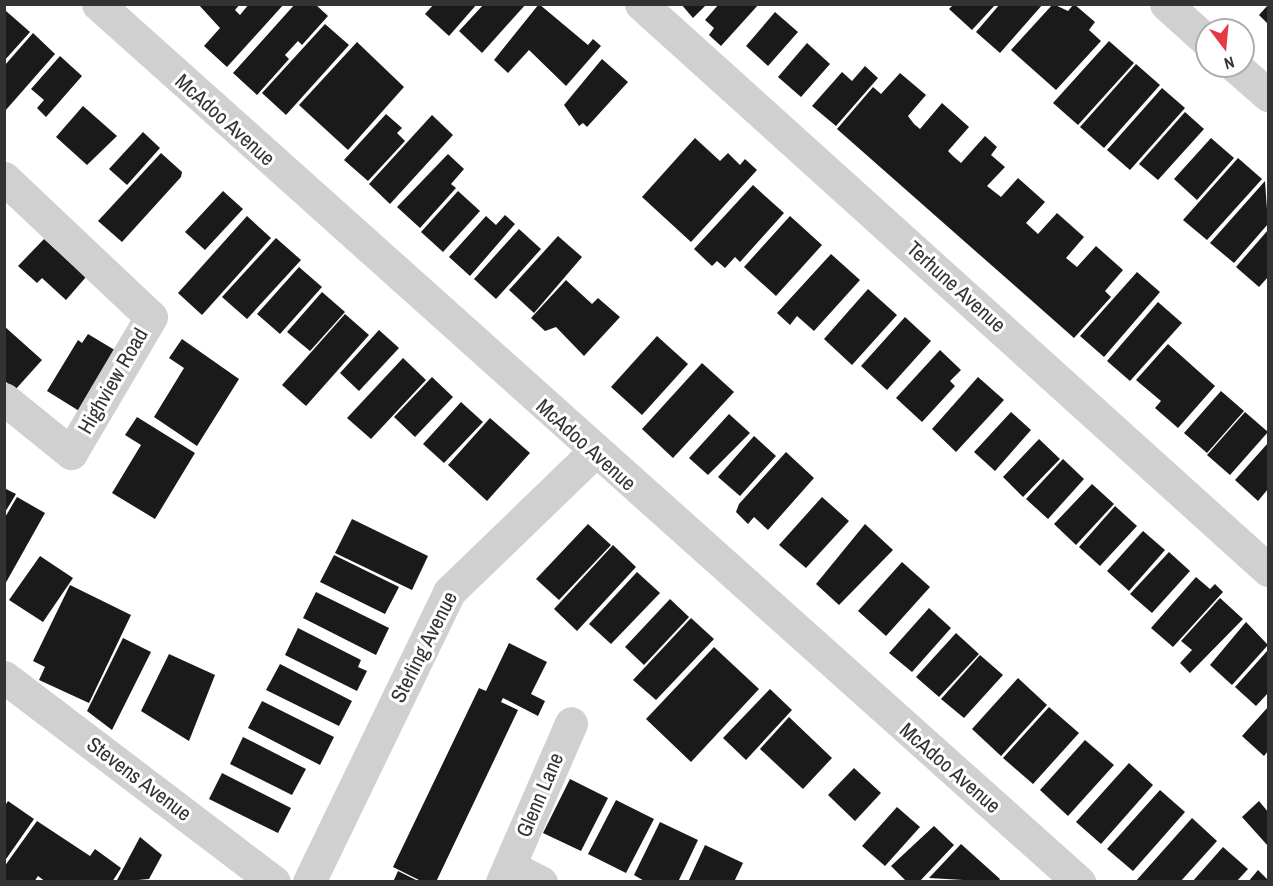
<!DOCTYPE html>
<style>
body{margin:0}
#map{position:relative;width:1273px;height:886px;overflow:hidden;background:#fff;font-family:"Archivo Narrow",sans-serif}
div>[style]{position:absolute}
.building>*{inset:0;background:#1a1a1a}
.minor>*{height:33px;margin:-16.5px;padding:0 16.5px;transform-origin:16.5px;border-radius:16.5px;background:#d0d0d0}
span{translate:-50% -50%;white-space:nowrap;text-align:center;line-height:1.15;-webkit-text-stroke:6px #fff;paint-order:stroke}
.street-label{font-size:21px;color:#333}
.frame{position:absolute;inset:0;border:6px solid #333;pointer-events:none}
.north{position:absolute;left:1195px;top:18px;width:60px;height:60px;box-sizing:border-box;background:#fff;border:2px solid #adadad;border-radius:50%;rotate:164deg;font-size:16px;font-weight:700;line-height:24px;text-align:center;color:#333}
.north::after{content:'';display:block;margin:auto;width:21px;height:27px;background:#e63946;clip-path:polygon(50% 0,100% 100%,50% 72%,0 100%)}
</style>
<div id="map">
<div class="building">
<i style="clip-path:polygon(198px 4px,240px 4px,235px 10px,240px 15px,249px 4px,284px 4px,227px 67px,204px 46px,220px 28px)"></i>
<i style="clip-path:polygon(295px 4px,315px 4px,328px 16px,302px 45px,298px 41px,285px 55px,289px 59px,257px 95px,233px 73px)"></i>
<i style="clip-path:polygon(434px 4px,477px 4px,449px 36px,425px 14px)"></i>
<i style="clip-path:polygon(484px 4px,526px 4px,482px 53px,459px 31px)"></i>
<i style="clip-path:polygon(539px 4px,588px 45px,593px 39px,601px 46px,566px 86px,529px 50px,508px 73px,494px 60px)"></i>
<i style="clip-path:polygon(681px 4px,707px 4px,693px 18px)"></i>
<i style="clip-path:polygon(719px 4px,759px 4px,721px 46px,709px 35px,714px 28px,705px 20px)"></i>
<i style="clip-path:polygon(1000px 4px,1043px 4px,1000px 53px,976px 32px)"></i>
<i style="clip-path:polygon(1053px 4px,1068px 11px,1074px 4px,1095px 22px,1089px 30px,1101px 41px,1056px 90px,1011px 50px)"></i>
<i style="clip-path:polygon(953px 5px,995px 5px,972px 30px,949px 9px)"></i>
<i style="clip-path:polygon(1268px 5px,1268px 24px,1259px 15px)"></i>
<i style="clip-path:polygon(6px 11px,30px 32px,4px 61px,4px 12px)"></i>
<i style="clip-path:polygon(775px 12px,798px 32px,768px 66px,746px 46px)"></i>
<i style="clip-path:polygon(325px 24px,349px 45px,286px 115px,262px 93px)"></i>
<i style="clip-path:polygon(33px 33px,55px 54px,5px 111px,5px 65px)"></i>
<i style="clip-path:polygon(1109px 41px,1134px 63px,1078px 125px,1053px 103px)"></i>
<i style="clip-path:polygon(357px 42px,404px 87px,348px 150px,299px 105px)"></i>
<i style="clip-path:polygon(807px 43px,830px 64px,801px 97px,778px 77px)"></i>
<i style="clip-path:polygon(60px 56px,82px 76px,46px 117px,37px 108px,44px 100px,31px 89px)"></i>
<i style="clip-path:polygon(602px 59px,628px 82px,587px 127px,583px 123px,579px 126px,564px 105px)"></i>
<i style="clip-path:polygon(1136px 64px,1160px 85px,1104px 148px,1080px 127px)"></i>
<i style="clip-path:polygon(865px 66px,878px 78px,836px 126px,812px 106px,842px 72px,852px 81px)"></i>
<i style="clip-path:polygon(900px 73px,926px 95px,908px 116px,914px 124px,920px 129px,942px 103px,969px 127px,948px 151px,954px 157px,961px 163px,985px 136px,997px 147px,991px 155px,1005px 167px,987px 186px,1001px 197px,1018px 178px,1045px 202px,1026px 223px,1038px 234px,1057px 213px,1084px 237px,1066px 258px,1077px 267px,1096px 246px,1123px 270px,1105px 291px,1111px 297px,1074px 338px,837px 129px,873px 87px,881px 94px)"></i>
<i style="clip-path:polygon(1162px 88px,1185px 108px,1130px 170px,1107px 150px)"></i>
<i style="clip-path:polygon(83px 106px,117px 136px,87px 165px,56px 137px)"></i>
<i style="clip-path:polygon(1185px 112px,1204px 129px,1158px 180px,1139px 164px)"></i>
<i style="clip-path:polygon(386px 114px,402px 128px,397px 133px,405px 141px,368px 181px,344px 160px)"></i>
<i style="clip-path:polygon(432px 115px,453px 135px,390px 204px,369px 184px)"></i>
<i style="clip-path:polygon(143px 132px,160px 148px,127px 185px,109px 169px)"></i>
<i style="clip-path:polygon(695px 138px,720px 161px,728px 153px,740px 165px,745px 159px,757px 170px,691px 242px,642px 197px)"></i>
<i style="clip-path:polygon(1211px 138px,1234px 158px,1197px 200px,1174px 179px)"></i>
<i style="clip-path:polygon(161px 153px,182px 172px,181px 177px,122px 242px,98px 221px)"></i>
<i style="clip-path:polygon(448px 154px,464px 169px,451px 184px,456px 188px,420px 228px,397px 207px)"></i>
<i style="clip-path:polygon(1238px 158px,1262px 179px,1207px 240px,1183px 220px)"></i>
<i style="clip-path:polygon(1265px 181px,1268px 224px,1234px 263px,1210px 243px)"></i>
<i style="clip-path:polygon(753px 185px,784px 213px,740px 262px,735px 257px,725px 268px,717px 261px,712px 266px,694px 249px)"></i>
<i style="clip-path:polygon(223px 191px,243px 209px,205px 250px,185px 232px)"></i>
<i style="clip-path:polygon(458px 191px,480px 211px,443px 252px,421px 232px)"></i>
<i style="clip-path:polygon(505px 215px,515px 224px,470px 276px,449px 257px,486px 216px,496px 225px)"></i>
<i style="clip-path:polygon(247px 216px,271px 238px,202px 315px,178px 293px)"></i>
<i style="clip-path:polygon(790px 216px,822px 245px,776px 296px,744px 267px)"></i>
<i style="clip-path:polygon(519px 229px,541px 249px,496px 299px,474px 279px)"></i>
<i style="clip-path:polygon(1268px 230px,1268px 277px,1259px 287px,1236px 267px)"></i>
<i style="clip-path:polygon(558px 236px,582px 257px,534px 313px,509px 290px)"></i>
<i style="clip-path:polygon(276px 238px,301px 260px,247px 319px,222px 297px)"></i>
<i style="clip-path:polygon(44px 239px,86px 277px,66px 300px,42px 278px,37px 283px,18px 266px)"></i>
<i style="clip-path:polygon(831px 254px,860px 280px,814px 331px,797px 316px,790px 325px,777px 313px)"></i>
<i style="clip-path:polygon(299px 267px,322px 287px,280px 334px,257px 314px)"></i>
<i style="clip-path:polygon(1137px 272px,1160px 292px,1104px 357px,1080px 336px)"></i>
<i style="clip-path:polygon(566px 280px,592px 304px,598px 298px,620px 317px,584px 356px,556px 327px,545px 331px,531px 318px)"></i>
<i style="clip-path:polygon(868px 289px,897px 315px,852px 365px,824px 339px)"></i>
<i style="clip-path:polygon(322px 292px,345px 312px,310px 351px,287px 332px)"></i>
<i style="clip-path:polygon(1158px 302px,1182px 323px,1130px 381px,1107px 361px)"></i>
<i style="clip-path:polygon(345px 314px,369px 335px,306px 406px,282px 385px)"></i>
<i style="clip-path:polygon(905px 317px,931px 341px,887px 390px,861px 366px)"></i>
<i style="clip-path:polygon(4px 326px,42px 360px,15px 390px,4px 380px)"></i>
<i style="clip-path:polygon(379px 330px,399px 348px,359px 391px,340px 373px)"></i>
<i style="clip-path:polygon(88px 334px,118px 352px,84px 414px,47px 391px,78px 340px,82px 343px)"></i>
<i style="clip-path:polygon(657px 336px,688px 364px,642px 415px,611px 387px)"></i>
<i style="clip-path:polygon(182px 339px,239px 379px,197px 446px,154px 417px,184px 368px,169px 358px)"></i>
<i style="clip-path:polygon(1168px 344px,1215px 386px,1178px 428px,1155px 408px,1161px 401px,1136px 380px)"></i>
<i style="clip-path:polygon(940px 350px,961px 370px,950px 381px,955px 386px,922px 422px,896px 398px)"></i>
<i style="clip-path:polygon(403px 358px,426px 380px,371px 439px,347px 418px)"></i>
<i style="clip-path:polygon(702px 363px,734px 392px,673px 458px,642px 429px)"></i>
<i style="clip-path:polygon(432px 377px,453px 397px,415px 437px,394px 417px)"></i>
<i style="clip-path:polygon(978px 377px,1004px 400px,956px 452px,932px 429px)"></i>
<i style="clip-path:polygon(1221px 391px,1244px 411px,1207px 453px,1184px 433px)"></i>
<i style="clip-path:polygon(461px 402px,483px 422px,444px 463px,423px 444px)"></i>
<i style="clip-path:polygon(1011px 412px,1031px 430px,995px 471px,974px 452px)"></i>
<i style="clip-path:polygon(1245px 412px,1268px 432px,1230px 475px,1207px 455px)"></i>
<i style="clip-path:polygon(729px 414px,750px 433px,708px 475px,689px 458px)"></i>
<i style="clip-path:polygon(137px 417px,195px 453px,155px 519px,112px 493px,141px 445px,125px 435px)"></i>
<i style="clip-path:polygon(490px 418px,530px 453px,487px 501px,448px 465px)"></i>
<i style="clip-path:polygon(754px 436px,776px 456px,740px 496px,718px 477px)"></i>
<i style="clip-path:polygon(1039px 439px,1060px 459px,1023px 497px,1003px 477px)"></i>
<i style="clip-path:polygon(1268px 443px,1268px 489px,1258px 501px,1235px 480px)"></i>
<i style="clip-path:polygon(786px 452px,814px 478px,768px 530px,754px 517px,748px 524px,736px 512px,739px 504px)"></i>
<i style="clip-path:polygon(1063px 459px,1084px 479px,1048px 519px,1026px 499px)"></i>
<i style="clip-path:polygon(1092px 484px,1114px 504px,1076px 545px,1054px 524px)"></i>
<i style="clip-path:polygon(4px 488px,16px 494px,4px 514px)"></i>
<i style="clip-path:polygon(17px 497px,45px 513px,4px 586px,4px 519px)"></i>
<i style="clip-path:polygon(822px 497px,849px 521px,806px 568px,779px 545px)"></i>
<i style="clip-path:polygon(1115px 506px,1137px 526px,1100px 566px,1079px 547px)"></i>
<i style="clip-path:polygon(352px 519px,428px 556px,412px 590px,335px 553px)"></i>
<i style="clip-path:polygon(588px 524px,611px 545px,559px 600px,536px 579px)"></i>
<i style="clip-path:polygon(865px 524px,893px 550px,839px 605px,816px 584px)"></i>
<i style="clip-path:polygon(1143px 531px,1165px 550px,1129px 591px,1107px 571px)"></i>
<i style="clip-path:polygon(613px 545px,636px 567px,577px 631px,554px 609px)"></i>
<i style="clip-path:polygon(1169px 552px,1190px 571px,1152px 613px,1130px 594px)"></i>
<i style="clip-path:polygon(334px 555px,399px 587px,385px 614px,320px 582px)"></i>
<i style="clip-path:polygon(40px 556px,73px 578px,43px 622px,9px 600px)"></i>
<i style="clip-path:polygon(902px 562px,930px 587px,886px 636px,858px 611px)"></i>
<i style="clip-path:polygon(637px 572px,660px 593px,611px 644px,589px 624px)"></i>
<i style="clip-path:polygon(1196px 577px,1210px 589px,1215px 584px,1223px 592px,1173px 647px,1151px 628px)"></i>
<i style="clip-path:polygon(70px 585px,131px 615px,89px 703px,39px 680px,45px 667px,33px 661px)"></i>
<i style="clip-path:polygon(316px 592px,389px 628px,376px 655px,303px 618px)"></i>
<i style="clip-path:polygon(1220px 598px,1243px 619px,1190px 673px,1180px 663px,1192px 650px,1181px 641px)"></i>
<i style="clip-path:polygon(670px 599px,689px 617px,644px 665px,625px 647px)"></i>
<i style="clip-path:polygon(929px 608px,951px 628px,912px 672px,889px 653px)"></i>
<i style="clip-path:polygon(691px 618px,714px 639px,656px 700px,633px 680px)"></i>
<i style="clip-path:polygon(1246px 622px,1268px 645px,1232px 685px,1210px 665px)"></i>
<i style="clip-path:polygon(298px 628px,361px 660px,358px 667px,367px 671px,357px 691px,285px 655px)"></i>
<i style="clip-path:polygon(956px 633px,979px 654px,939px 697px,916px 677px)"></i>
<i style="clip-path:polygon(123px 638px,151px 652px,112px 730px,87px 711px)"></i>
<i style="clip-path:polygon(509px 643px,547px 662px,531px 694px,545px 701px,538px 716px,503px 698px,501px 702px,518px 710px,436px 882px,423px 882px,393px 867px,479px 688px,486px 691px)"></i>
<i style="clip-path:polygon(714px 647px,759px 689px,691px 762px,646px 719px)"></i>
<i style="clip-path:polygon(1268px 650px,1268px 693px,1256px 706px,1235px 687px)"></i>
<i style="clip-path:polygon(169px 654px,215px 675px,189px 741px,141px 711px)"></i>
<i style="clip-path:polygon(980px 655px,1003px 675px,964px 718px,941px 699px)"></i>
<i style="clip-path:polygon(280px 664px,352px 701px,339px 726px,266px 690px)"></i>
<i style="clip-path:polygon(1018px 678px,1047px 705px,1001px 756px,972px 729px)"></i>
<i style="clip-path:polygon(770px 689px,792px 710px,746px 760px,723px 738px)"></i>
<i style="clip-path:polygon(262px 701px,334px 737px,320px 765px,248px 728px)"></i>
<i style="clip-path:polygon(1049px 707px,1079px 733px,1033px 784px,1003px 758px)"></i>
<i style="clip-path:polygon(1268px 707px,1268px 751px,1264px 756px,1242px 736px)"></i>
<i style="clip-path:polygon(789px 717px,832px 758px,803px 789px,760px 749px)"></i>
<i style="clip-path:polygon(243px 737px,306px 769px,292px 795px,230px 764px)"></i>
<i style="clip-path:polygon(1085px 740px,1114px 765px,1068px 816px,1040px 790px)"></i>
<i style="clip-path:polygon(1129px 763px,1153px 785px,1101px 844px,1076px 822px)"></i>
<i style="clip-path:polygon(854px 768px,881px 793px,855px 821px,828px 795px)"></i>
<i style="clip-path:polygon(222px 773px,291px 808px,278px 833px,209px 799px)"></i>
<i style="clip-path:polygon(570px 779px,608px 798px,581px 851px,543px 833px)"></i>
<i style="clip-path:polygon(1160px 790px,1185px 812px,1133px 871px,1107px 849px)"></i>
<i style="clip-path:polygon(616px 800px,654px 819px,626px 873px,588px 854px)"></i>
<i style="clip-path:polygon(8px 801px,34px 819px,4px 862px,4px 807px)"></i>
<i style="clip-path:polygon(1259px 801px,1268px 812px,1268px 846px,1242px 817px)"></i>
<i style="clip-path:polygon(897px 807px,920px 827px,885px 866px,862px 846px)"></i>
<i style="clip-path:polygon(1192px 818px,1217px 841px,1180px 882px,1135px 882px)"></i>
<i style="clip-path:polygon(37px 821px,90px 856px,95px 849px,121px 868px,112px 882px,46px 882px,38px 876px,34px 882px,4px 882px,4px 867px)"></i>
<i style="clip-path:polygon(660px 822px,698px 840px,678px 882px,646px 882px,634px 875px)"></i>
<i style="clip-path:polygon(934px 826px,954px 845px,919px 882px,907px 882px,891px 866px)"></i>
<i style="clip-path:polygon(140px 837px,162px 855px,149px 879px,116px 882px)"></i>
<i style="clip-path:polygon(961px 844px,1000px 879px,998px 882px,929px 878px)"></i>
<i style="clip-path:polygon(705px 845px,743px 863px,734px 882px,688px 882px)"></i>
<i style="clip-path:polygon(1223px 847px,1248px 869px,1236px 882px,1192px 882px)"></i>
<i style="clip-path:polygon(1258px 870px,1268px 880px,1268px 882px,1248px 882px)"></i>
<i style="clip-path:polygon(398px 871px,420px 882px,393px 882px)"></i>
</div>
<div class="minor">
<i style="left:98px;top:4px;width:1317px;rotate:41.83deg"></i>
<i style="left:641px;top:4px;width:845px;rotate:42.07deg"></i>
<i style="left:1166px;top:4px;width:55px;rotate:42.1deg"></i>
<i style="left:1235px;top:66px;width:44px;rotate:41.3deg"></i>
<i style="left:4px;top:178px;width:202px;rotate:43.4deg"></i>
<i style="left:151px;top:317px;width:158px;rotate:120.5deg"></i>
<i style="left:71px;top:453px;width:86px;rotate:-141.1deg"></i>
<i style="left:4px;top:677px;width:339px;rotate:37.2deg"></i>
<i style="left:509px;top:866px;width:36px;rotate:27deg"></i>
<i style="left:309px;top:882px;width:322px;rotate:-64.2deg"></i>
<i style="left:449px;top:592px;width:202px;rotate:-44deg"></i>
<i style="left:502px;top:882px;width:173px;rotate:-66.5deg"></i>
</div>
<div class="street-label">
<span style="left:225px;top:120px;rotate:42deg">McAdoo Avenue</span>
<span style="left:956px;top:287px;rotate:42deg">Terhune Avenue</span>
<span style="left:113px;top:381px;rotate:-60deg">Highview Road</span>
<span style="left:586px;top:445px;rotate:42deg">McAdoo Avenue</span>
<span style="left:424px;top:647px;rotate:-63deg">Sterling Avenue</span>
<span style="left:950px;top:768px;rotate:41deg">McAdoo Avenue</span>
<span style="left:139px;top:779px;rotate:37deg">Stevens Avenue</span>
<span style="left:540px;top:795px;rotate:-67deg">Glenn Lane</span>
</div>
<div class="frame"></div>
<div class="north">N</div>
</div>
